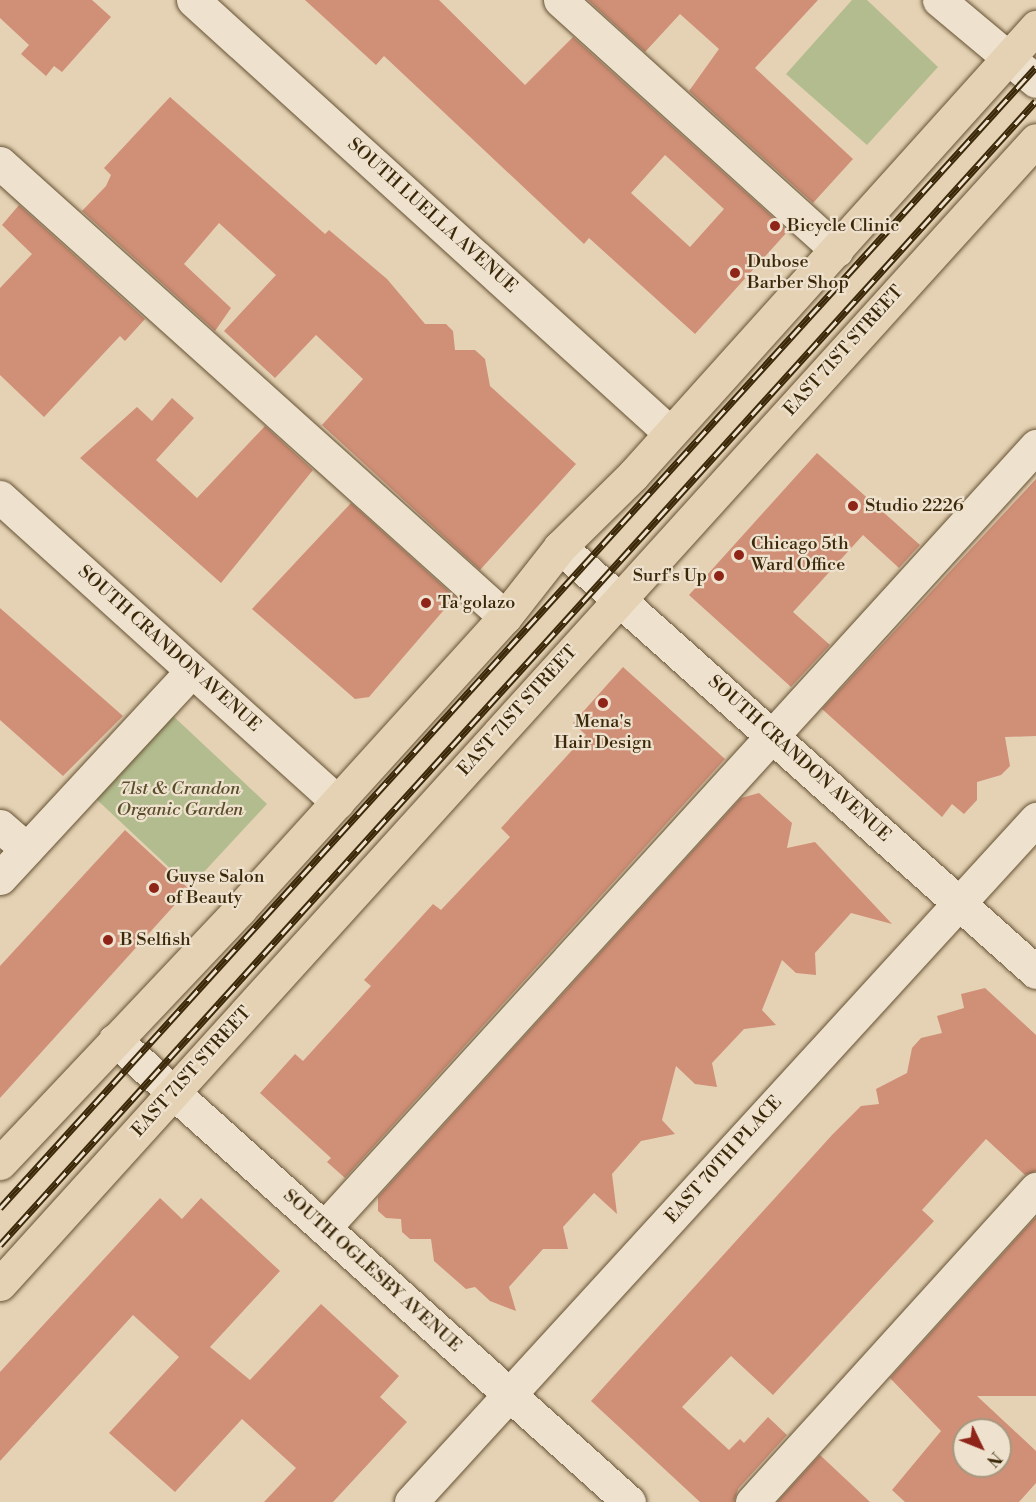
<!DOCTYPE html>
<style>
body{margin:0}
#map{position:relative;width:1036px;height:1502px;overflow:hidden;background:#e5d2b4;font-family:"Libre Bodoni",serif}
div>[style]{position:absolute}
.green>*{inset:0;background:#b3bc8e}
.building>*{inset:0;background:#d08f77}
.roads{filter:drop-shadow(0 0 2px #665234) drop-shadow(0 0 2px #665234)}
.minor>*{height:33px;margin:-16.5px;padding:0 16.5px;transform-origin:16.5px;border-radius:16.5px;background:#eee2ce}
.major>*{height:33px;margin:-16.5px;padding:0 16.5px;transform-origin:16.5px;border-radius:16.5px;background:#e5d2b4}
.rail>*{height:7px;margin-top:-3.5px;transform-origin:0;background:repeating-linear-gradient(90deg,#eee2ce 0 14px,#3b2809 0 28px);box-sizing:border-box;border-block:2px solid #3b2809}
.dots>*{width:16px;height:16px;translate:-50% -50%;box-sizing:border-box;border:3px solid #eee2ce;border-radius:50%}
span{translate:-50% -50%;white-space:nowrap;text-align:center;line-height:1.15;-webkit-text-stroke:4.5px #eee2ce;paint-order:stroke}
.street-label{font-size:18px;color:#3b2809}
.poi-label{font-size:18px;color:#3b2809}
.left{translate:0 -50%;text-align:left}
.right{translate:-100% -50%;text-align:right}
.park-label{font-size:18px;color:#594d2a;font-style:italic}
.north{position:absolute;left:952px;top:1418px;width:60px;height:60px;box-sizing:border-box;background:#eee2ce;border:2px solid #a6987f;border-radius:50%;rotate:133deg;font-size:16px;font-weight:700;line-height:24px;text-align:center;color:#3b2809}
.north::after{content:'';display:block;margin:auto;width:21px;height:27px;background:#8f2418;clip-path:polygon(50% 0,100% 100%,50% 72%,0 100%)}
</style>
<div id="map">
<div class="green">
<i style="clip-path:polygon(852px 0,867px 0,938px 67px,867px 145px,786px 74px)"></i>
<i style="clip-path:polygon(171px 714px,267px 804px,190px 887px,94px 797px)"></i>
</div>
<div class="building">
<i style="clip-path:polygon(0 0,92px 0,111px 17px,62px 72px,54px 66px,46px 76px,21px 54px,29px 45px,0 18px)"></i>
<i style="clip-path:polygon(evenodd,305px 0,439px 0,525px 85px,573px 37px,788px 231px,695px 334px,589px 238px,584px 244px,384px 56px,376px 65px,305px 0,665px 155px,724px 209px,690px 247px,631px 193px,665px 155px)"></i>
<i style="clip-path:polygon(588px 0,818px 0,755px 68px,853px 159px,813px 203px,689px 91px,719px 49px,680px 14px,645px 52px)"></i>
<i style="clip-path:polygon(170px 97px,325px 234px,329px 230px,387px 279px,425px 324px,446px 324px,453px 331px,455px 350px,475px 350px,485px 359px,490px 386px,576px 464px,480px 570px,322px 425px,363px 379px,316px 335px,275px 378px,224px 331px,276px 275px,219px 223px,184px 264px,231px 308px,215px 331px,82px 211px,106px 186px,111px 175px,104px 168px)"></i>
<i style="clip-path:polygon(19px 205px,145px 319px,125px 341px,120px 336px,44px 417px,0 375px,0 288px,32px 254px,2px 225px)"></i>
<i style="clip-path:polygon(172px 398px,194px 418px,156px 460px,197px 498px,265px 426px,313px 470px,221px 583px,80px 458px,137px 407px,152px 421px)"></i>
<i style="clip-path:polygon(817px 453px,920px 545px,899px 568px,863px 535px,793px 612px,830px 645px,791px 687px,689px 595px)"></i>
<i style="clip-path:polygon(1036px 479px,1036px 736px,1005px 737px,1010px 766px,1001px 775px,977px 782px,977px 800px,964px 814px,952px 804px,942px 817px,822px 709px)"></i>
<i style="clip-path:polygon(351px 503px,455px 597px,369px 697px,355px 699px,252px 609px)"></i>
<i style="clip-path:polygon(0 608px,123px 716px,63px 776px,0 720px)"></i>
<i style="clip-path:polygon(623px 667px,725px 759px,345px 1178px,327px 1162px,331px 1158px,260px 1093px,295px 1054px,303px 1061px,371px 986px,364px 980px,433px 904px,441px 910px,510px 837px,501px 828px,586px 735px,573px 723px)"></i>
<i style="clip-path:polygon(759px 793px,792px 823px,787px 848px,815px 842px,892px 924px,851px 913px,815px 953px,816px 975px,796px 973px,782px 960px,762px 1010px,776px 1025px,744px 1029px,712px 1063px,717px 1087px,695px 1084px,676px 1066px,662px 1120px,675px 1134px,641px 1141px,612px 1174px,617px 1214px,594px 1193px,563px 1227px,568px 1249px,543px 1249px,509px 1287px,516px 1311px,490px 1301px,475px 1287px,466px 1289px,434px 1261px,431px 1239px,410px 1239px,402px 1232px,401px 1219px,386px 1218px,378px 1211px,378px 1197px,741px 798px)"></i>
<i style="clip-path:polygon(125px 830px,189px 889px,0 1098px,0 966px)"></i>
<i style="clip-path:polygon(985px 988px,1036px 1035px,1036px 1171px,1025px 1175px,986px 1139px,922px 1210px,934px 1221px,773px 1395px,731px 1356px,682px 1407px,729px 1450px,740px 1439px,744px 1443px,768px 1417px,787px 1435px,738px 1489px,734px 1502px,700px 1502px,591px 1401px,832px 1135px,861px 1106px,879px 1104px,876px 1089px,907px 1073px,912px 1048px,921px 1038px,942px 1033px,937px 1016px,964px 1008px,961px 994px)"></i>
<i style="clip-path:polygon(160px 1198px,182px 1219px,201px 1198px,280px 1271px,210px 1347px,250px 1380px,321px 1304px,399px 1376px,380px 1397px,407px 1422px,333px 1502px,264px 1502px,296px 1468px,242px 1419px,175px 1492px,109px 1433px,179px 1357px,133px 1315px,0 1461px,0 1372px)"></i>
<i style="clip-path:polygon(evenodd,1036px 1217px,1036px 1396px,977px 1396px,1036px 1451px,1036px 1483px,1019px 1502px,905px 1502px,892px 1490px,941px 1431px,890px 1378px,1036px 1217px,964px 1430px,1000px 1430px,1000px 1466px,964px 1466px,964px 1430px)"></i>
<i style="clip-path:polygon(820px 1455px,870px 1502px,777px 1502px)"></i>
</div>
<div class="roads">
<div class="minor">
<i style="left:193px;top:0;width:644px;rotate:42.23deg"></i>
<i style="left:560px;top:0;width:373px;rotate:42.1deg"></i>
<i style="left:939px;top:0;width:126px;rotate:39.9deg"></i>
<i style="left:0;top:163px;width:679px;rotate:41.96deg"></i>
<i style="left:0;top:497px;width:455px;rotate:42.1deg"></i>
<i style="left:560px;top:547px;width:638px;rotate:41.76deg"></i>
<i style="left:0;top:826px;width:35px;rotate:41deg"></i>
<i style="left:0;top:878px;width:282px;rotate:-47.2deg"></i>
<i style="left:115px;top:1040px;width:691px;rotate:41.95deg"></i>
<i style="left:324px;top:1228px;width:1058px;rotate:-47.68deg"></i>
<i style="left:411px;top:1502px;width:926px;rotate:-47.54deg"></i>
<i style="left:752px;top:1502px;width:423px;rotate:-47.8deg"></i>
</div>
<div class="major">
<i style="left:0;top:1163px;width:349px;rotate:-46.6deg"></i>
<i style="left:240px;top:909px;width:394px;rotate:-47.8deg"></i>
<i style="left:505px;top:617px;width:89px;rotate:-51.8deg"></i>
<i style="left:560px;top:547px;width:103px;rotate:-44.6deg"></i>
<i style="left:633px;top:475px;width:603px;rotate:-48.03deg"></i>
<i style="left:0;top:1284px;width:1543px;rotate:-47.84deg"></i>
</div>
</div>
<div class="rail">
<i style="left:0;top:1208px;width:1541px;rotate:-47.76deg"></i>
<i style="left:0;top:1245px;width:1543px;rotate:-47.84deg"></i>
</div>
<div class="dots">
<i style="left:775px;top:226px;background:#8f2418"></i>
<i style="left:735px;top:273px;background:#8f2418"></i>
<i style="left:853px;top:506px;background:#8f2418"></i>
<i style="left:739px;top:555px;background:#8f2418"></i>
<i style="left:719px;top:576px;background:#8f2418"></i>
<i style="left:426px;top:603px;background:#8f2418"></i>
<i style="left:603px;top:703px;background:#8f2418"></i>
<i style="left:154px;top:888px;background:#8f2418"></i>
<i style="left:108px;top:940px;background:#8f2418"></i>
</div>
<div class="street-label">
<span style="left:432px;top:216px;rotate:42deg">SOUTH LUELLA AVENUE</span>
<span style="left:844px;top:351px;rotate:-48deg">EAST 71ST STREET</span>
<span style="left:169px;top:649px;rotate:42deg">SOUTH CRANDON AVENUE</span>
<span style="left:518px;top:711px;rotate:-48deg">EAST 71ST STREET</span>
<span style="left:799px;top:759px;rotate:42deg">SOUTH CRANDON AVENUE</span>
<span style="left:192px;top:1072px;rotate:-48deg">EAST 71ST STREET</span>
<span style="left:724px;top:1160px;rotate:-48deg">EAST 70TH PLACE</span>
<span style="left:372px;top:1271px;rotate:42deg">SOUTH OGLESBY AVENUE</span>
</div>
<div class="poi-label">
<span class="left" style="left:787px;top:226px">Bicycle Clinic</span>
<span class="left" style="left:747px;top:273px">Dubose<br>Barber Shop</span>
<span class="left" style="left:865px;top:506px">Studio 2226</span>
<span class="left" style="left:751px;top:555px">Chicago 5th<br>Ward Office</span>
<span class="right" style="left:707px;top:576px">Surf's Up</span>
<span class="left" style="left:438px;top:603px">Ta'golazo</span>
<span style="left:603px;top:733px">Mena's<br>Hair Design</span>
<span class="left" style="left:166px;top:888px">Guyse Salon<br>of Beauty</span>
<span class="left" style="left:120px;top:940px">B Selfish</span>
</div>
<div class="park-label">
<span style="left:180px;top:800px">71st &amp; Crandon<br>Organic Garden</span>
</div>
<div class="north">N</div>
</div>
